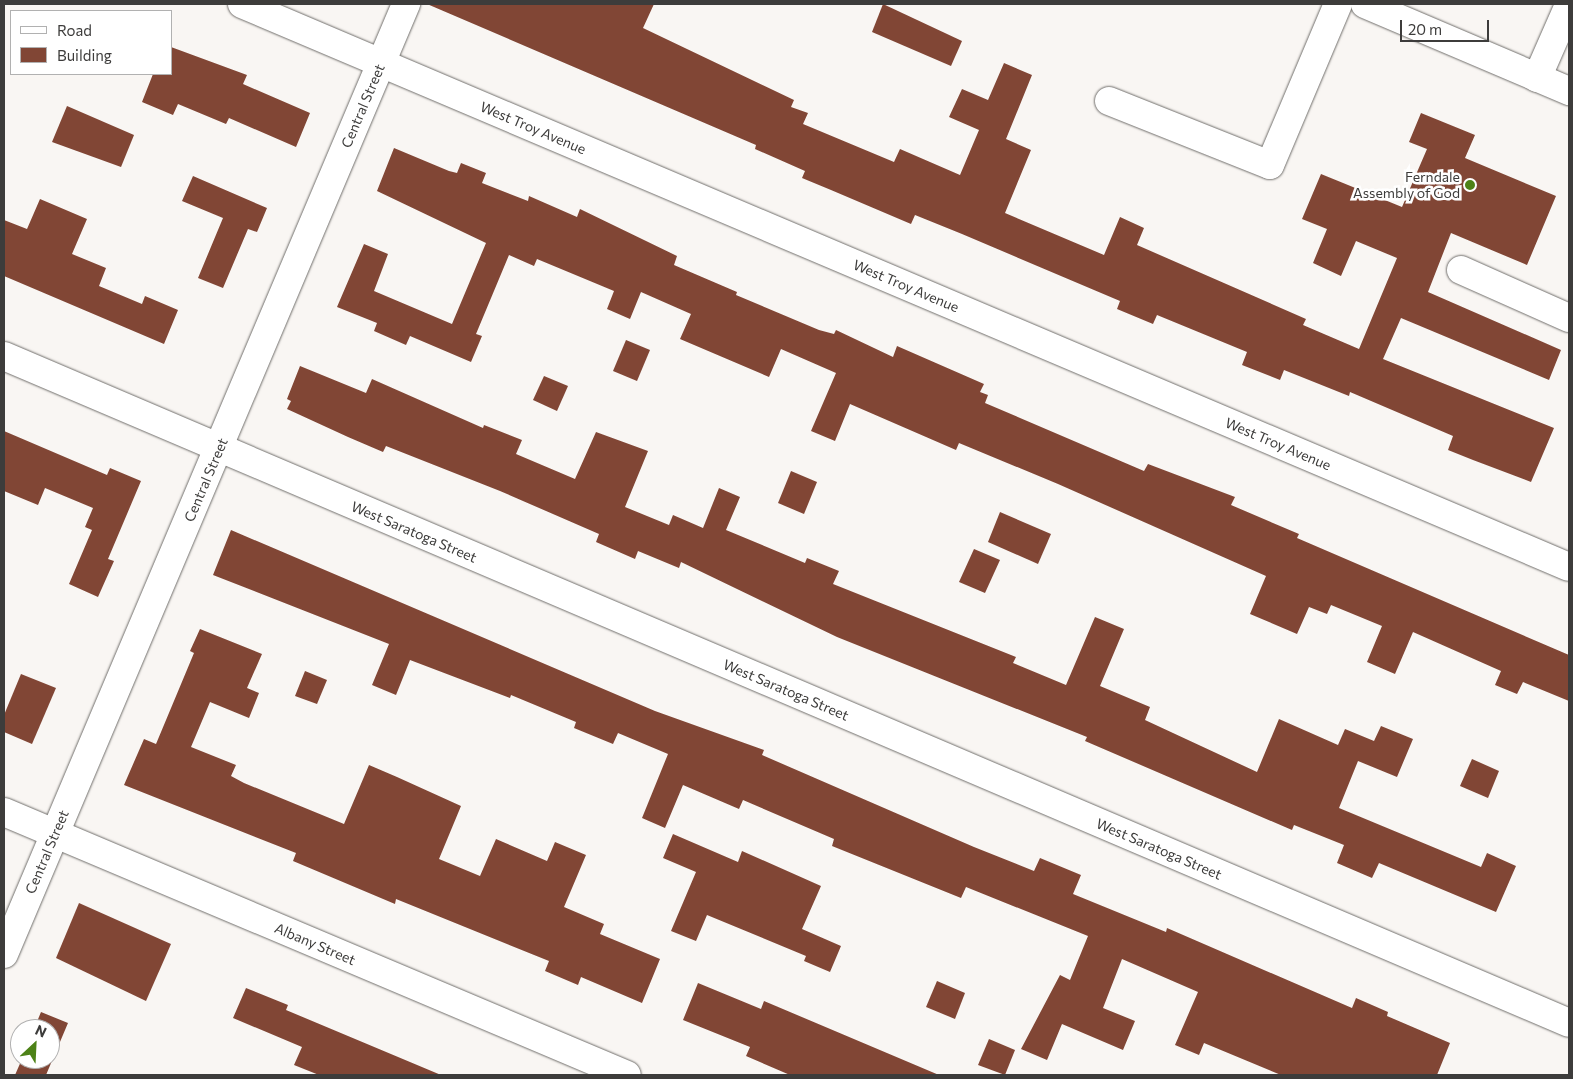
<!DOCTYPE html>
<style>
body{margin:0}
#map{position:relative;width:1573px;height:1079px;overflow:hidden;background:#f9f6f3;font-family:Commissioner,sans-serif}
div>[style]{position:absolute}
.building>*{inset:0;background:#814635}
.roads{filter:drop-shadow(0 0 1px #706e6b) drop-shadow(0 0 1px #706e6b)}
.minor>*{height:28px;margin:-14px;padding:0 14px;transform-origin:14px;border-radius:14px;background:#fff}
.major>*{height:28px;margin:-14px;padding:0 14px;transform-origin:14px;border-radius:14px;background:#fff}
.dots>*{width:14px;height:14px;translate:-50% -50%;box-sizing:border-box;border:2px solid #fff;border-radius:50%}
span{translate:-50% -50%;white-space:nowrap;text-align:center;line-height:1.15;-webkit-text-stroke:5px #fff;paint-order:stroke}
.street-label{font-size:14px;color:#3d3c3b}
.poi-label{font-size:14px;color:#3d3c3b}
.right{translate:-100% -50%;text-align:right}
.frame{position:absolute;inset:0;border:5px solid #3d3c3b;pointer-events:none}
.legend{position:absolute;left:10px;top:10px;width:162px;height:65px;box-sizing:border-box;background:#fff;border:1px solid #b1b1b1;margin:0;padding:6px 9px;list-style:none;font-size:15px;color:#3d3c3b}
.legend li{display:flex;align-items:center;gap:10px;height:25px}
.legend b{width:25px;border:1px solid #b1b1b1}
.north{position:absolute;left:10px;top:1019px;width:50px;height:50px;box-sizing:border-box;background:#fff;border:1px solid #b1b1b1;border-radius:50%;rotate:25deg;font-size:14px;font-weight:700;line-height:20px;text-align:center;color:#3d3c3b}
.north::after{content:'';display:block;margin:auto;width:18px;height:22px;background:#4d8217;clip-path:polygon(50% 0,100% 100%,50% 72%,0 100%)}
.scale{position:absolute;left:1400px;top:20px;width:89px;height:22px;box-sizing:border-box;border:2px solid #3d3c3b;border-top:0;padding-left:6px;font-size:15px;line-height:18px;white-space:nowrap;color:#3d3c3b;-webkit-text-stroke:4px #fff;paint-order:stroke}
</style>
<div id="map">
<div class="building">
<i style="clip-path:polygon(427px 4px,654px 4px,643px 28px,794px 100px,791px 107px,808px 113px,803px 124px,894px 162px,900px 149px,960px 175px,979px 130px,949px 117px,962px 89px,988px 100px,1004px 63px,1032px 75px,1006px 139px,1031px 150px,1005px 213px,1104px 255px,1120px 217px,1144px 228px,1137px 245px,1306px 319px,1303px 325px,1359px 349px,1397px 258px,1356px 241px,1341px 276px,1313px 263px,1327px 229px,1302px 219px,1321px 174px,1402px 207px,1427px 149px,1409px 142px,1421px 113px,1475px 135px,1465px 158px,1556px 196px,1527px 265px,1451px 233px,1428px 292px,1561px 350px,1549px 380px,1401px 318px,1383px 359px,1554px 428px,1531px 482px,1473px 460px,1448px 450px,1453px 436px,1350px 392px,1349px 396px,1284px 370px,1280px 380px,1242px 365px,1247px 352px,1157px 315px,1153px 324px,1117px 309px,1120px 301px,962px 234px,915px 215px,911px 224px,831px 190px,802px 178px,805px 171px,755px 149px,756px 145px)"></i>
<i style="clip-path:polygon(883px 4px,962px 41px,951px 66px,872px 32px)"></i>
<i style="clip-path:polygon(171px 47px,247px 75px,243px 84px,310px 113px,296px 147px,229px 118px,226px 124px,178px 104px,173px 115px,142px 102px,153px 74px,171px 74px)"></i>
<i style="clip-path:polygon(67px 106px,134px 135px,121px 167px,52px 142px)"></i>
<i style="clip-path:polygon(394px 148px,449px 171px,457px 173px,461px 163px,486px 173px,482px 183px,528px 201px,529px 196px,577px 217px,580px 209px,677px 256px,674px 265px,737px 292px,736px 295px,819px 330px,834px 334px,836px 330px,893px 357px,897px 346px,984px 384px,980px 392px,988px 395px,985px 403px,1144px 471px,1148px 464px,1235px 497px,1231px 505px,1299px 534px,1297px 538px,1569px 655px,1569px 701px,1523px 682px,1517px 694px,1495px 685px,1501px 671px,1413px 632px,1395px 674px,1367px 662px,1382px 626px,1331px 605px,1327px 614px,1309px 607px,1297px 634px,1250px 614px,1266px 576px,1058px 484px,959px 443px,956px 450px,850px 404px,835px 441px,811px 431px,836px 373px,781px 349px,769px 377px,680px 339px,691px 314px,641px 292px,630px 319px,607px 309px,614px 291px,537px 259px,534px 266px,509px 255px,476px 334px,482px 336px,471px 362px,410px 336px,406px 345px,374px 331px,377px 323px,337px 307px,364px 244px,388px 254px,374px 291px,452px 324px,486px 243px,377px 191px)"></i>
<i style="clip-path:polygon(193px 176px,267px 208px,257px 232px,248px 229px,223px 288px,198px 278px,223px 218px,182px 201px)"></i>
<i style="clip-path:polygon(40px 199px,87px 219px,72px 254px,106px 268px,99px 286px,142px 304px,145px 296px,178px 310px,164px 344px,4px 276px,4px 220px,27px 229px)"></i>
<i style="clip-path:polygon(626px 340px,650px 350px,637px 381px,613px 371px)"></i>
<i style="clip-path:polygon(300px 366px,366px 393px,372px 379px,483px 428px,484px 425px,522px 440px,516px 454px,575px 479px,596px 432px,648px 451px,625px 507px,669px 525px,673px 515px,703px 528px,719px 488px,740px 497px,726px 530px,805px 563px,807px 558px,839px 571px,833px 584px,1016px 657px,1013px 663px,1066px 685px,1095px 617px,1124px 629px,1100px 686px,1150px 707px,1145px 720px,1257px 772px,1279px 719px,1338px 745px,1345px 729px,1374px 741px,1381px 726px,1413px 739px,1397px 777px,1358px 761px,1339px 808px,1481px 867px,1487px 853px,1516px 866px,1496px 912px,1379px 863px,1372px 878px,1337px 863px,1344px 845px,1294px 825px,1292px 830px,1085px 741px,1087px 737px,837px 637px,681px 562px,679px 568px,638px 551px,635px 559px,596px 542px,599px 534px,500px 491px,386px 446px,383px 452px,348px 437px,287px 409px,291px 401px,287px 399px)"></i>
<i style="clip-path:polygon(544px 376px,568px 386px,557px 411px,533px 400px)"></i>
<i style="clip-path:polygon(4px 431px,107px 475px,110px 468px,141px 481px,108px 559px,114px 561px,98px 597px,69px 584px,92px 530px,85px 527px,93px 508px,45px 488px,38px 505px,4px 491px)"></i>
<i style="clip-path:polygon(791px 471px,817px 482px,804px 514px,778px 503px)"></i>
<i style="clip-path:polygon(1000px 512px,1051px 534px,1038px 564px,988px 542px)"></i>
<i style="clip-path:polygon(231px 530px,655px 711px,764px 750px,762px 755px,974px 847px,1034px 871px,1040px 858px,1081px 875px,1073px 894px,1166px 932px,1167px 928px,1352px 1008px,1356px 998px,1388px 1012px,1387px 1016px,1450px 1043px,1437px 1075px,1281px 1075px,1204px 1043px,1199px 1055px,1175px 1045px,1198px 992px,1122px 959px,1103px 1008px,1135px 1021px,1123px 1050px,1062px 1024px,1047px 1060px,1021px 1049px,1060px 975px,1070px 980px,1088px 936px,966px 887px,961px 898px,832px 846px,834px 839px,743px 800px,739px 809px,683px 785px,665px 828px,642px 818px,668px 754px,618px 733px,613px 744px,574px 728px,576px 722px,511px 695px,510px 698px,410px 660px,396px 695px,372px 685px,389px 644px,213px 575px)"></i>
<i style="clip-path:polygon(974px 549px,1000px 560px,985px 593px,959px 582px)"></i>
<i style="clip-path:polygon(200px 629px,262px 654px,247px 688px,259px 693px,249px 718px,210px 702px,191px 747px,236px 765px,231px 776px,244px 783px,344px 824px,369px 765px,397px 777px,461px 806px,439px 859px,480px 876px,496px 839px,547px 861px,555px 842px,586px 855px,564px 907px,604px 924px,600px 934px,660px 959px,642px 1003px,581px 977px,578px 985px,545px 971px,549px 961px,396px 899px,395px 904px,293px 861px,296px 853px,124px 785px,144px 739px,156px 744px,194px 653px,190px 651px)"></i>
<i style="clip-path:polygon(305px 671px,327px 680px,317px 704px,295px 696px)"></i>
<i style="clip-path:polygon(21px 674px,56px 688px,32px 744px,4px 732px,4px 715px)"></i>
<i style="clip-path:polygon(1472px 759px,1499px 771px,1488px 798px,1460px 786px)"></i>
<i style="clip-path:polygon(673px 834px,738px 862px,742px 851px,821px 886px,802px 929px,841px 946px,830px 972px,804px 961px,806px 956px,707px 915px,696px 941px,671px 931px,696px 872px,663px 858px)"></i>
<i style="clip-path:polygon(79px 903px,171px 944px,146px 1001px,56px 958px)"></i>
<i style="clip-path:polygon(937px 981px,965px 993px,955px 1019px,926px 1007px)"></i>
<i style="clip-path:polygon(698px 983px,761px 1009px,764px 1001px,939px 1075px,790px 1075px,746px 1056px,750px 1047px,683px 1020px)"></i>
<i style="clip-path:polygon(246px 988px,288px 1005px,286px 1010px,441px 1075px,319px 1075px,294px 1065px,302px 1047px,233px 1018px)"></i>
<i style="clip-path:polygon(41px 1012px,68px 1023px,46px 1075px,15px 1075px,22px 1059px,50px 1059px,50px 1029px,34px 1029px)"></i>
<i style="clip-path:polygon(989px 1039px,1015px 1050px,1005px 1075px,978px 1065px)"></i>
</div>
<div class="roads">
<div class="minor">
<i style="left:242px;top:4px;width:1441px;rotate:22.99deg"></i>
<i style="left:1537px;top:78px;width:80px;rotate:-66.3deg"></i>
<i style="left:1109px;top:101px;width:173px;rotate:21.7deg"></i>
<i style="left:1270px;top:165px;width:175px;rotate:-67.1deg"></i>
<i style="left:1461px;top:270px;width:118px;rotate:24deg"></i>
<i style="left:4px;top:356px;width:1701px;rotate:23.08deg"></i>
<i style="left:4px;top:812px;width:676px;rotate:22.89deg"></i>
<i style="left:4px;top:954px;width:1032px;rotate:-67.06deg"></i>
</div>
<div class="major">
<i style="left:1365px;top:4px;width:222px;rotate:23.1deg"></i>
</div>
</div>
<div class="dots">
<i style="left:1470px;top:185px;background:#4d8217"></i>
</div>
<div class="street-label">
<span style="left:363px;top:106px;rotate:-67deg">Central Street</span>
<span style="left:533px;top:128px;rotate:23deg">West Troy Avenue</span>
<span style="left:906px;top:286px;rotate:23deg">West Troy Avenue</span>
<span style="left:1278px;top:444px;rotate:23deg">West Troy Avenue</span>
<span style="left:206px;top:480px;rotate:-67deg">Central Street</span>
<span style="left:414px;top:532px;rotate:23deg">West Saratoga Street</span>
<span style="left:786px;top:690px;rotate:23deg">West Saratoga Street</span>
<span style="left:1159px;top:849px;rotate:23deg">West Saratoga Street</span>
<span style="left:47px;top:852px;rotate:-67deg">Central Street</span>
<span style="left:315px;top:944px;rotate:23deg">Albany Street</span>
</div>
<div class="poi-label">
<span class="right" style="left:1460px;top:185px">Ferndale<br>Assembly of God</span>
</div>
<div class="frame"></div>
<ul class="legend">
<li><b style="height:6px;background:#fff"></b>Road</li>
<li><b style="height:14px;background:#814635"></b>Building</li>
</ul>
<div class="north">N</div>
<div class="scale">20 m</div>
</div>
